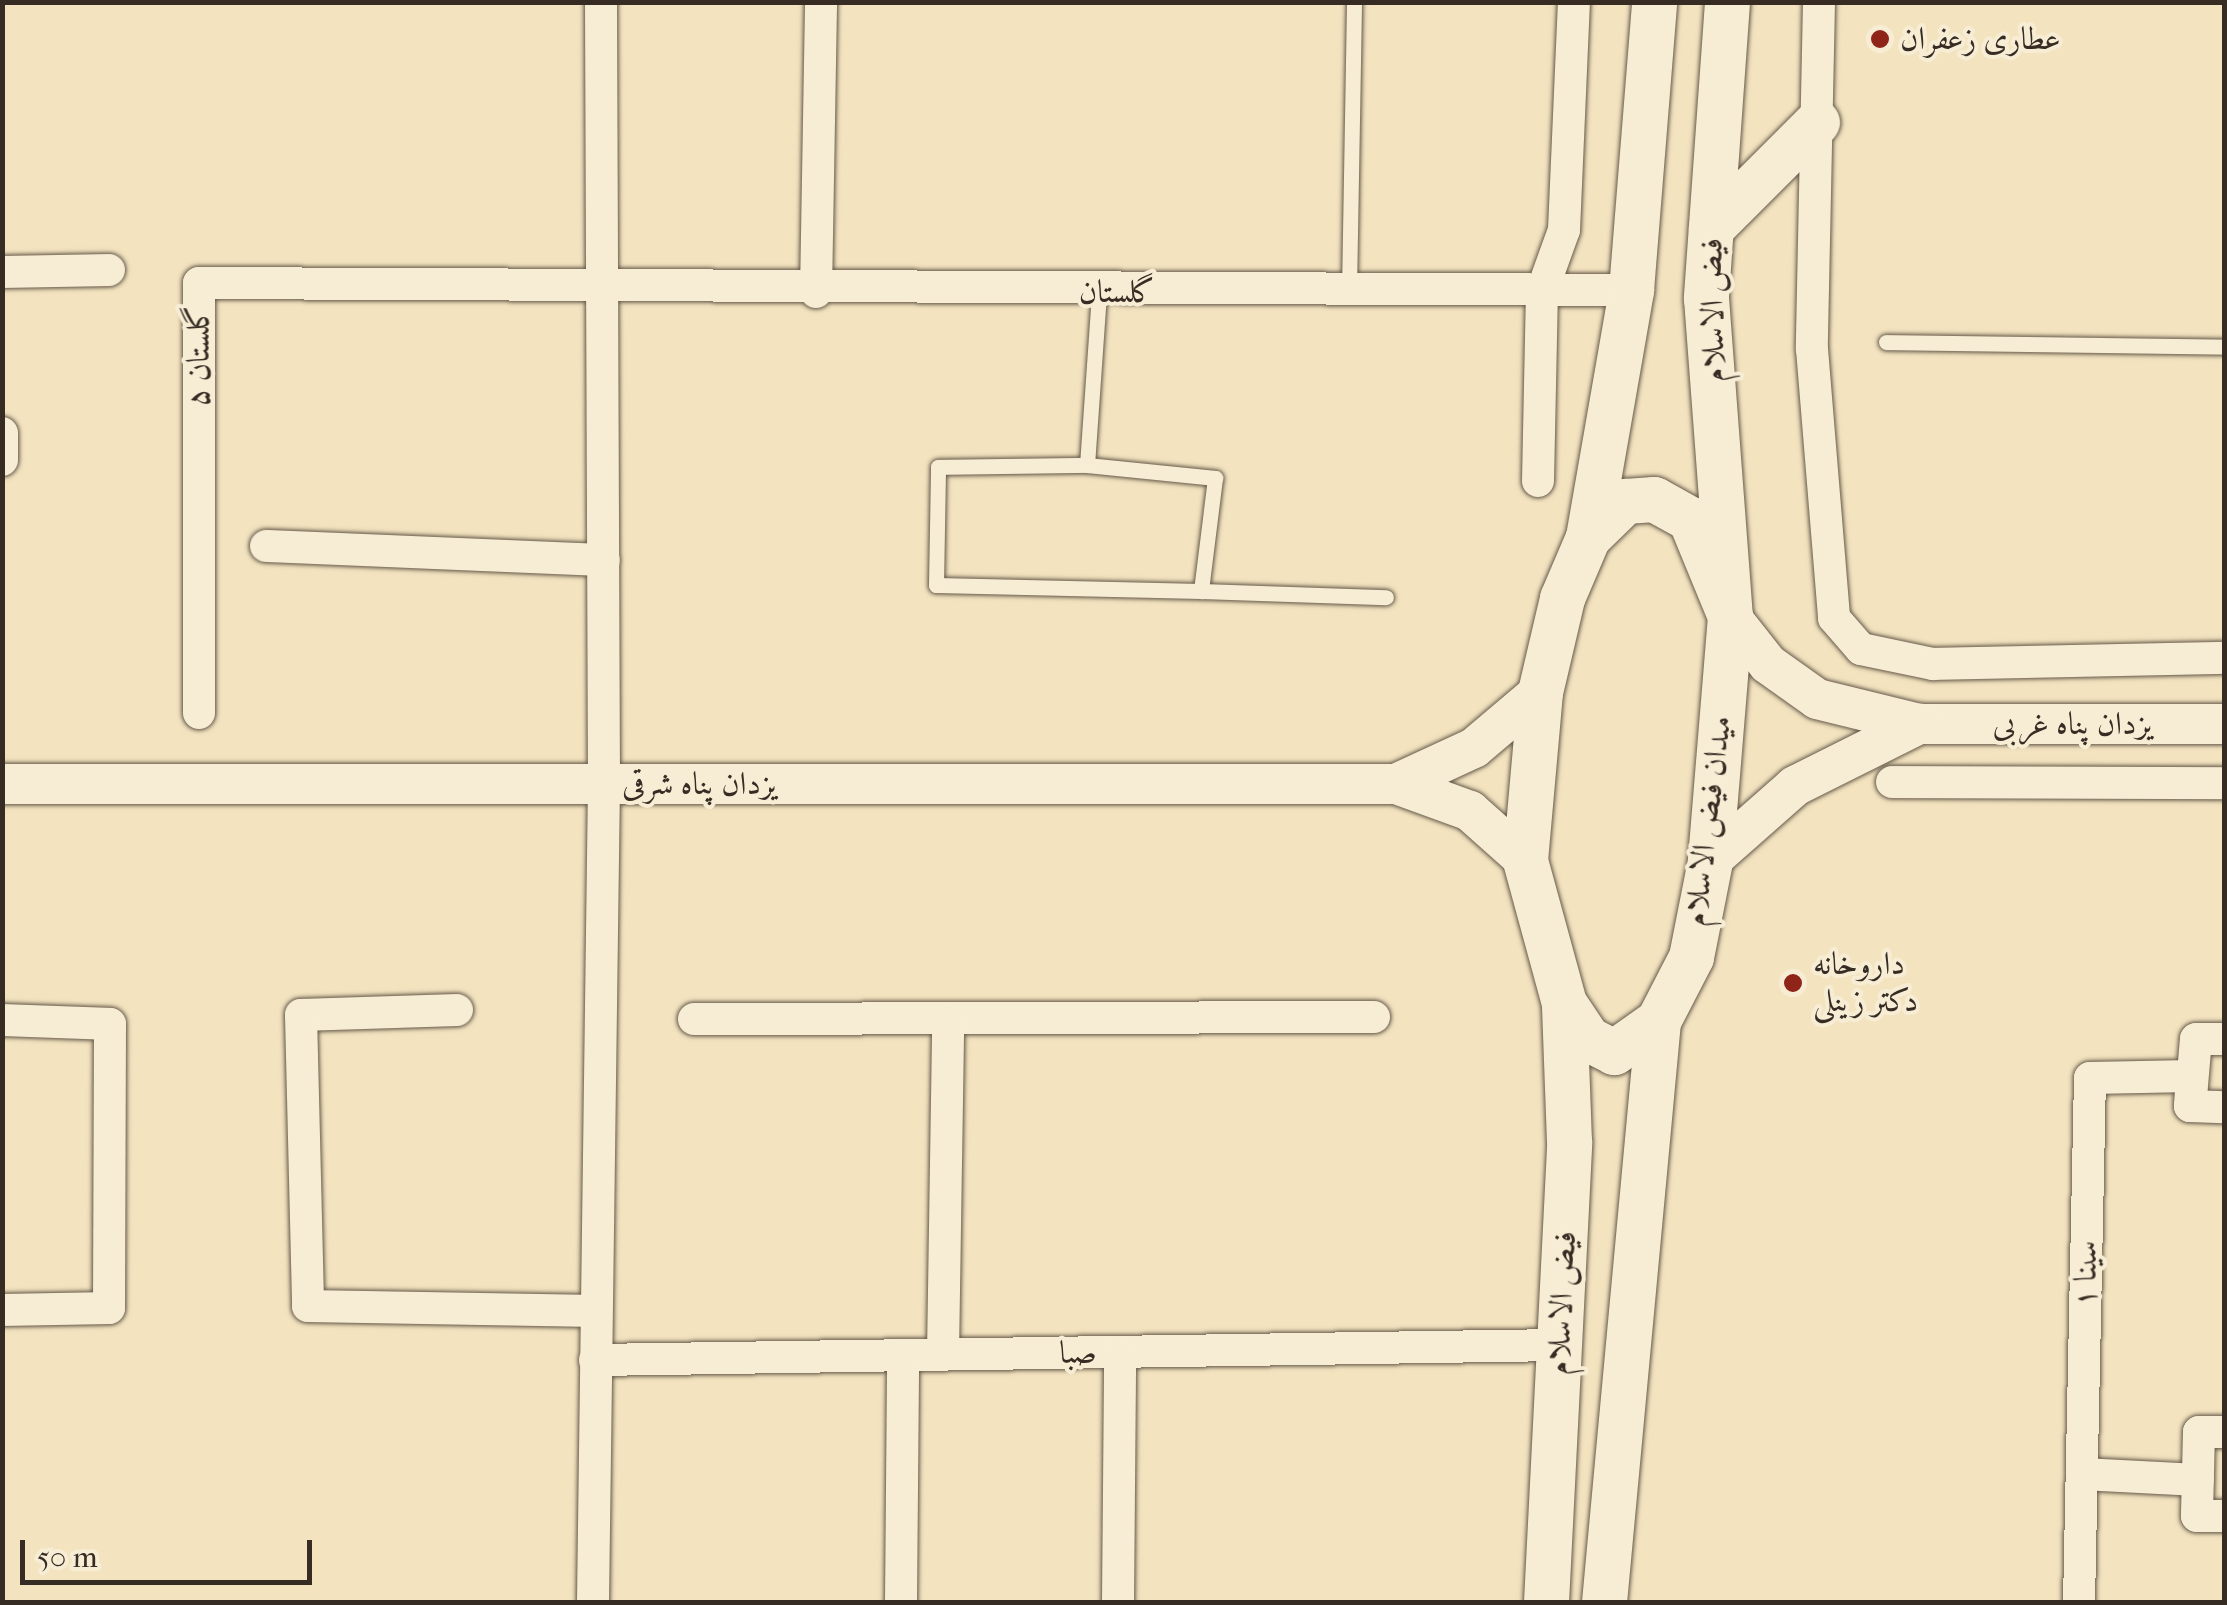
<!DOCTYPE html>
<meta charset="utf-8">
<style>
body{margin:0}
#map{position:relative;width:2227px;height:1605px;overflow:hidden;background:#f3e3bf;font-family:"IM FELL French Canon",Amiri,serif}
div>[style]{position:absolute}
.roads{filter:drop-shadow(0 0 2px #655a4a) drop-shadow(0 0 2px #655a4a)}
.service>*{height:15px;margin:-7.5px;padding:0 7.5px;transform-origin:7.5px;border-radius:7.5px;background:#f7edd5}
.minor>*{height:32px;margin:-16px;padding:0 16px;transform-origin:16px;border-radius:16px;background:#f7edd5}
.tertiary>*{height:40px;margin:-20px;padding:0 20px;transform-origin:20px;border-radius:20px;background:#f7edd5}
.secondary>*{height:45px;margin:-22.5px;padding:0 22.5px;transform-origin:22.5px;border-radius:22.5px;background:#f7edd5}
.dots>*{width:28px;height:28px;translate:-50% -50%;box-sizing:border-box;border:5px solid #f7edd5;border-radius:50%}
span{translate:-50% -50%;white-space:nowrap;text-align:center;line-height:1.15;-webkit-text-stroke:8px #f7edd5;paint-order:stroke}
.poi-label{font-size:32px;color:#362c23}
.left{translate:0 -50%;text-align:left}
.street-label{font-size:32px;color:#362c23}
.frame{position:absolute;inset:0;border:5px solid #362c23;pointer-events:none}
.scale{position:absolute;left:20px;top:1540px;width:292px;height:45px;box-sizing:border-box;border:5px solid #362c23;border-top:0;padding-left:12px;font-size:30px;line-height:35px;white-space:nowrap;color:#362c23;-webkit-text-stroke:8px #f7edd5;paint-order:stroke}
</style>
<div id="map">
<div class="roads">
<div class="service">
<i style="left:1349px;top:291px;width:289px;rotate:-89deg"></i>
<i style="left:1886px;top:342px;width:338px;rotate:0.8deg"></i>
<i style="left:1087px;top:465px;width:129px;rotate:5.8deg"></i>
<i style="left:1215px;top:478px;width:114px;rotate:97.1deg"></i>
<i style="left:1201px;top:591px;width:265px;rotate:-178.7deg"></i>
<i style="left:936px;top:585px;width:118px;rotate:-89deg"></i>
<i style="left:938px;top:467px;width:149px;rotate:-0.8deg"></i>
<i style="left:1087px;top:465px;width:173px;rotate:-86deg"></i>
<i style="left:1201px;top:591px;width:185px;rotate:1.9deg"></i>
</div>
<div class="minor">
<i style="left:1819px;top:2px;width:347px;rotate:91.2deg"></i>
<i style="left:1812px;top:349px;width:270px;rotate:85.3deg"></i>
<i style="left:1834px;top:618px;width:41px;rotate:48.9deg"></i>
<i style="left:1861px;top:649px;width:74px;rotate:11.8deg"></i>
<i style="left:1933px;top:664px;width:291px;rotate:-1.2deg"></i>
<i style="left:2px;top:272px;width:107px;rotate:-1.1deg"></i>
<i style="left:816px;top:292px;width:290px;rotate:-89deg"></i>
<i style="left:2px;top:433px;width:27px;rotate:90deg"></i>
<i style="left:1538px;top:481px;width:190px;rotate:-88.8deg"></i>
<i style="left:1542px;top:291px;width:65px;rotate:-70.2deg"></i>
<i style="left:1564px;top:230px;width:228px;rotate:-87.5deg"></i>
<i style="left:266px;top:546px;width:338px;rotate:2.4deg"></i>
<i style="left:199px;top:713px;width:430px;rotate:-90deg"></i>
<i style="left:199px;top:283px;width:1432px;rotate:0.28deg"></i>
<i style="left:1892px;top:782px;width:332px;rotate:0.2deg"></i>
<i style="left:457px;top:1010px;width:156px;rotate:178.2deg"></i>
<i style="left:301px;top:1015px;width:291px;rotate:88.6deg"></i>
<i style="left:308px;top:1306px;width:288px;rotate:1deg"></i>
<i style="left:694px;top:1019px;width:680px;rotate:-0.17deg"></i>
<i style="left:2px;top:1020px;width:108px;rotate:2.1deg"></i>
<i style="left:110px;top:1024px;width:284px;rotate:90.2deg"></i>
<i style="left:109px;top:1308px;width:107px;rotate:178.9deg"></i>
<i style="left:2191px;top:1097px;width:58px;rotate:-85.1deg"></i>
<i style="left:2196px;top:1039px;width:28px"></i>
<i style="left:2190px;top:1106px;width:34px;rotate:2deg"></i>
<i style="left:943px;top:1354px;width:334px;rotate:-89.1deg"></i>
<i style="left:595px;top:1360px;width:965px;rotate:-0.89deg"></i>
<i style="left:2224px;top:1432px;width:25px;rotate:180deg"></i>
<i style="left:2199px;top:1432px;width:84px;rotate:91.4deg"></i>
<i style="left:2197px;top:1516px;width:27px"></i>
<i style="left:2082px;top:1474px;width:116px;rotate:3deg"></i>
<i style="left:593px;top:1602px;width:818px;rotate:-89.23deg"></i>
<i style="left:604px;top:784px;width:782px;rotate:-90.22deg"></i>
<i style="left:901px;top:1602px;width:247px;rotate:-89.5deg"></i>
<i style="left:1118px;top:1602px;width:250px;rotate:-89.5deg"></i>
<i style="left:2079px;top:1602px;width:524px;rotate:-88.8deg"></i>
<i style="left:2090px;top:1078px;width:102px;rotate:-1.1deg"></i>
<i style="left:2192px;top:1076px;width:30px;rotate:94deg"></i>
</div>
<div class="tertiary">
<i style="left:1730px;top:616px;width:61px;rotate:51.6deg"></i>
<i style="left:1768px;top:664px;width:60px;rotate:35.5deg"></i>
<i style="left:1817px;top:699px;width:105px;rotate:13.8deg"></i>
<i style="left:1919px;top:724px;width:305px"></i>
<i style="left:2px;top:784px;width:1394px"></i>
<i style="left:1396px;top:784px;width:79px;rotate:20deg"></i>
<i style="left:1470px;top:811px;width:74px;rotate:41.7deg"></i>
<i style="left:1396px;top:784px;width:86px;rotate:-24.8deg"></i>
<i style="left:1474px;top:748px;width:87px;rotate:-40.3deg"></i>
<i style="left:1710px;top:861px;width:113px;rotate:-41.4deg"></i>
<i style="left:1795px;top:786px;width:139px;rotate:-26.6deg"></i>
</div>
<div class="secondary">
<i style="left:1727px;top:2px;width:297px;rotate:94.1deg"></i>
<i style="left:1706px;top:298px;width:319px;rotate:85.7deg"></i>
<i style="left:1730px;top:616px;width:246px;rotate:94.7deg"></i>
<i style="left:1710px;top:861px;width:98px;rotate:101.2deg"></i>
<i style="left:1691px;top:957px;width:72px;rotate:117.3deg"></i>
<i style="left:1658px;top:1021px;width:54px;rotate:144.8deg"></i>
<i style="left:1614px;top:1052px;width:29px;rotate:-153deg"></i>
<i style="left:1588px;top:1039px;width:43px;rotate:-123.7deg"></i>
<i style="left:1564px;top:1003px;width:148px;rotate:-105.3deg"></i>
<i style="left:1525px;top:860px;width:169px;rotate:-84.9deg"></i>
<i style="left:1540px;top:692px;width:97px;rotate:-76.8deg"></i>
<i style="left:1562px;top:598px;width:66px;rotate:-66.9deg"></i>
<i style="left:1588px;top:537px;width:52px;rotate:-44.2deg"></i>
<i style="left:1625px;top:501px;width:29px;rotate:-4deg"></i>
<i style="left:1654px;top:499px;width:41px;rotate:29.1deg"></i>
<i style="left:1690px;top:519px;width:105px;rotate:67.6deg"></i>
<i style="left:1711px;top:228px;width:150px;rotate:-45deg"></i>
<i style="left:1588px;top:537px;width:251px;rotate:-80.1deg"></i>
<i style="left:1631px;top:290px;width:289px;rotate:-85.4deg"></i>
<i style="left:1546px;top:1602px;width:461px;rotate:-87.1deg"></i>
<i style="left:1569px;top:1142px;width:139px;rotate:-92.1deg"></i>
<i style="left:1604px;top:1602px;width:584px;rotate:-84.69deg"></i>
</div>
</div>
<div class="dots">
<i style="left:1880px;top:39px;background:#8f2418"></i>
<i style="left:1793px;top:983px;background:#8f2418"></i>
</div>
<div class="poi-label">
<span class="left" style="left:1900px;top:39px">عطاری زعفران</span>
<span class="left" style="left:1813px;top:983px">داروخانه<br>دکتر زینلی</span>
</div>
<div class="street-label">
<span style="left:1117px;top:292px">گلستان</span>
<span style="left:1713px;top:310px;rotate:-91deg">فیض الاسلام</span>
<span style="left:199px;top:356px;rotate:-90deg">گلستان ۵</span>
<span style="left:2072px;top:724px">یزدان پناه غربی</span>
<span style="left:699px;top:784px">یزدان پناه شرقی</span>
<span style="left:1708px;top:821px;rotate:-83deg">میدان فیض الاسلام</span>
<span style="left:2086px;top:1274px;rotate:-89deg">سینا ۱</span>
<span style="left:1562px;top:1303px;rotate:-87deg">فیض الاسلام</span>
<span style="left:1078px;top:1353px;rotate:-1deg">صبا</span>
</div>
<div class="frame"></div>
<div class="scale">50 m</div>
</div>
